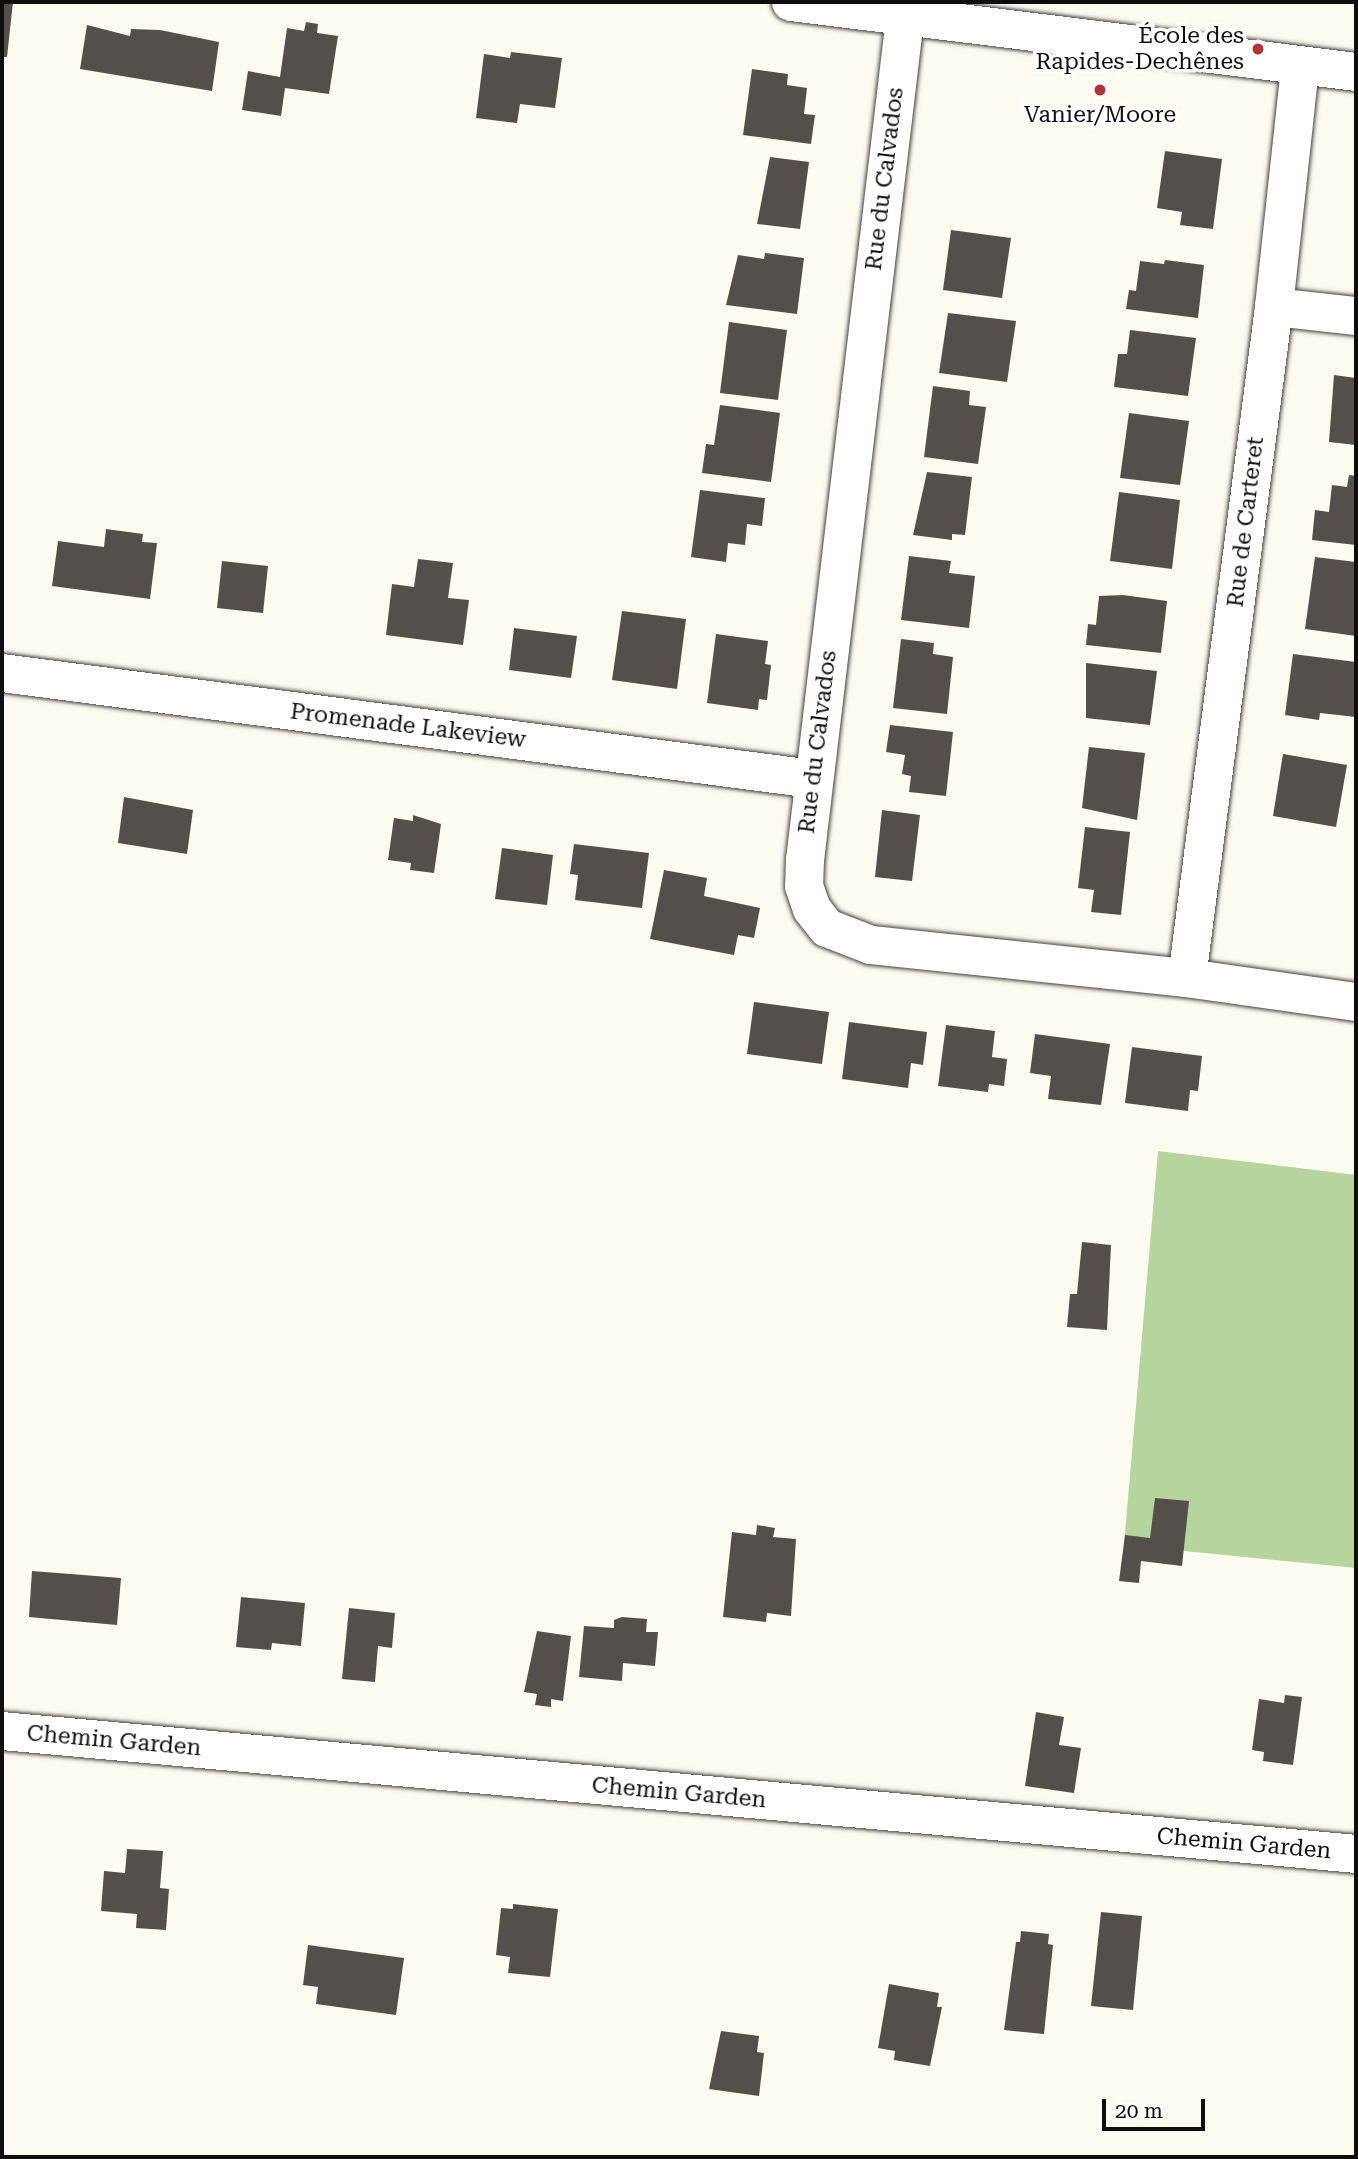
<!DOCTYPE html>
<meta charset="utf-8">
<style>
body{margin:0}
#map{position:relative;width:1358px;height:2159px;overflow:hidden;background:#fdfbf0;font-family:"Roboto Serif",serif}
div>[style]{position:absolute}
.forest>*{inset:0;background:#b5d49e}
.building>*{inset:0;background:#554f4b}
.roads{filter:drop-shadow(0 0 2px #414141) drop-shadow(0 0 2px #414141)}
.minor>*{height:38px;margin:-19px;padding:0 19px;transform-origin:19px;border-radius:19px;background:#fff}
.dots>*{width:19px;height:19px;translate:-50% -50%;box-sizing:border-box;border:4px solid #fff;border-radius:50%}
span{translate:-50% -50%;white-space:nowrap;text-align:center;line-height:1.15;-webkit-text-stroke:7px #fff;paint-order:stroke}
.poi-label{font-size:23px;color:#0e0e0e}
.right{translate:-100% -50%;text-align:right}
.street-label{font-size:23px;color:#0e0e0e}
.frame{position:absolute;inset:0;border:4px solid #0e0e0e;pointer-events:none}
.scale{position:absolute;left:1102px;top:2099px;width:103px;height:32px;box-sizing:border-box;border:4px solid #0e0e0e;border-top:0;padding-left:9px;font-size:21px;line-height:24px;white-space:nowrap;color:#0e0e0e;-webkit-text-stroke:5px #fff;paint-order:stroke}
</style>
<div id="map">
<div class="forest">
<i style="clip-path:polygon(1158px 1151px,1356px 1175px,1356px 1568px,1124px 1545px)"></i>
</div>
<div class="building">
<i style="clip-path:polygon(2px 2px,13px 2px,7px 57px,2px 57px)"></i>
<i style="clip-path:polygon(306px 22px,318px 24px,317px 33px,338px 36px,329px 94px,285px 88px,281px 116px,242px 110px,248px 71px,280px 77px,287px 28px,304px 31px)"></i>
<i style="clip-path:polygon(87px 25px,130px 36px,131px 29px,160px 30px,219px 42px,212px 91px,80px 69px)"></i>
<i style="clip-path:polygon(511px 52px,562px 58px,555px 108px,520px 104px,517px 123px,476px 118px,484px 54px,510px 58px)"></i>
<i style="clip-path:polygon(752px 69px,788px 74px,787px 85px,807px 88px,804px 114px,815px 115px,811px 144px,743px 135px)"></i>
<i style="clip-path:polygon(1165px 151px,1222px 159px,1213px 229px,1180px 225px,1182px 212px,1157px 208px)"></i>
<i style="clip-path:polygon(770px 157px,809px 162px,800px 229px,757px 224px)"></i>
<i style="clip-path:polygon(951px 230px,1011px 238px,1002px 298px,943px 290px)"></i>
<i style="clip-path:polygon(765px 253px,804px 258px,797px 314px,726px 305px,738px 255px,764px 259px)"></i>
<i style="clip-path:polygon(1165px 260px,1204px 265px,1198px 318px,1126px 309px,1129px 290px,1136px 291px,1140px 261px,1164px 264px)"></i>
<i style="clip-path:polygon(948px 313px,1016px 321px,1007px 382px,939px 373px)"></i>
<i style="clip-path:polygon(729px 322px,787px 330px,778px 400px,720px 393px)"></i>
<i style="clip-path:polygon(1130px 330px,1196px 338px,1188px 396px,1114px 387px,1118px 354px,1127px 354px)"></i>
<i style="clip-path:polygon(1334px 375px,1356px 378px,1356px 445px,1329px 442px)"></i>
<i style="clip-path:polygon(933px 386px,970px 391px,969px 405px,986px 407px,978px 464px,924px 457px)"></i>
<i style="clip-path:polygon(720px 405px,780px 413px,771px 482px,702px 473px,706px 444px,714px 445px)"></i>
<i style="clip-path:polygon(1129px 413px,1189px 421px,1180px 485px,1120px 478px)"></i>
<i style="clip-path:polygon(927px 472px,972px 477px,965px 535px,952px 534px,952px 540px,913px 535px)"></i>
<i style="clip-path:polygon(1349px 475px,1356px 476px,1356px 545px,1312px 540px,1315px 510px,1329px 512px,1332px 485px,1347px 487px)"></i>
<i style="clip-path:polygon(700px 490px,765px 498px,762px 526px,747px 524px,745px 545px,728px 543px,726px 562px,691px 557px)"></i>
<i style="clip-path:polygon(1119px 492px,1180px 500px,1172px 569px,1110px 561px)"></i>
<i style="clip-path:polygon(106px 529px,143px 534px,142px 542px,157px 543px,150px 599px,52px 586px,58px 541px,104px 547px)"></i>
<i style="clip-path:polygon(909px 556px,951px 561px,949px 573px,975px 576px,969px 628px,901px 620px)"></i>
<i style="clip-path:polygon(1315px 557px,1356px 562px,1356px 636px,1305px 629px)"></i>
<i style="clip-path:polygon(418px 559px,453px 563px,448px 598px,469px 600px,463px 645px,386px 635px,392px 584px,414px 587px)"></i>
<i style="clip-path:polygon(222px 561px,268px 566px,263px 613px,217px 608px)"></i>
<i style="clip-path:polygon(1123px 595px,1167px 601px,1161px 653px,1086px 645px,1088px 624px,1096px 625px,1099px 596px)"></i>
<i style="clip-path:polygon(622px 611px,686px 619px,677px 689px,612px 680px)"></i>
<i style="clip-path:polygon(514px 628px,577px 636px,571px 678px,509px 670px)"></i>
<i style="clip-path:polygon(716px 634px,768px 641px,765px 664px,771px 665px,767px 700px,759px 699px,758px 710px,707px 703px)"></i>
<i style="clip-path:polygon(901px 639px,934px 643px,933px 654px,953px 657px,947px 714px,893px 708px)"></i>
<i style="clip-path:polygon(1293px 654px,1356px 662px,1356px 717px,1320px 713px,1319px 720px,1285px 715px)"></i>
<i style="clip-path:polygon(1086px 663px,1157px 671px,1150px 725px,1086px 718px)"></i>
<i style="clip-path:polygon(890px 725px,953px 732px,946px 796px,909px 792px,911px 776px,902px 774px,905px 755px,886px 752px)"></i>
<i style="clip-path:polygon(1089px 747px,1145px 753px,1137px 820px,1082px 808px)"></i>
<i style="clip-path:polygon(1283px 754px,1347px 765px,1336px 827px,1273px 816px)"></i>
<i style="clip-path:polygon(124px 797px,193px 810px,187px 854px,118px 843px)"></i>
<i style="clip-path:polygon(882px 810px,920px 815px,912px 881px,875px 877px)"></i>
<i style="clip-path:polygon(413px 815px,441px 824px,434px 873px,410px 870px,411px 863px,388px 860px,394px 818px,413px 821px)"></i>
<i style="clip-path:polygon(1085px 827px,1130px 832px,1121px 915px,1091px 912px,1094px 890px,1078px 888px)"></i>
<i style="clip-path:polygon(574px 844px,649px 853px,642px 908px,575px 900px,578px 875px,570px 874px)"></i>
<i style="clip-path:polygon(502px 848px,553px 855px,547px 905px,495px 899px)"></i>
<i style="clip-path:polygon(664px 870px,707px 878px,704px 896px,760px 908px,754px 938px,738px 935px,734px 955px,650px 939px)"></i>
<i style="clip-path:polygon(754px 1002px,829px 1012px,822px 1064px,747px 1054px)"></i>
<i style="clip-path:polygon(849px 1022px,927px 1032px,923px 1065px,911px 1063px,908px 1088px,842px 1079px)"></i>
<i style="clip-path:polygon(946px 1025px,995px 1031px,992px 1057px,1007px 1059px,1004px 1086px,989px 1084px,988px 1092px,938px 1086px)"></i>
<i style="clip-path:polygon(1035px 1034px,1110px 1044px,1101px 1105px,1048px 1099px,1051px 1076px,1030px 1073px)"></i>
<i style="clip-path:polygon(1132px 1047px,1202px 1056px,1198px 1091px,1190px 1090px,1188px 1111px,1125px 1103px)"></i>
<i style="clip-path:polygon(1082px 1242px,1111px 1245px,1107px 1330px,1067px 1327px,1070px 1294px,1077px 1294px)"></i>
<i style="clip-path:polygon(1155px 1498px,1189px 1501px,1182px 1566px,1141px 1561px,1139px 1583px,1119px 1581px,1125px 1535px,1150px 1538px)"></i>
<i style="clip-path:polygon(757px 1525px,775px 1528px,773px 1537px,796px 1539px,791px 1616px,767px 1613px,766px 1622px,723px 1617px,732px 1532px,756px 1535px)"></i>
<i style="clip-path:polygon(32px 1571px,121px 1578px,117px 1625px,29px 1617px)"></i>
<i style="clip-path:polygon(241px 1597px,305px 1603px,301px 1646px,272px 1643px,271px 1650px,236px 1647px)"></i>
<i style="clip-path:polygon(349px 1608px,395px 1613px,392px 1648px,378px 1646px,375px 1682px,342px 1679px)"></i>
<i style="clip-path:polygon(622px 1617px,647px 1619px,646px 1632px,658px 1632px,655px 1666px,623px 1663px,622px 1681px,579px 1677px,584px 1626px,614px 1628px,614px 1620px)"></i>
<i style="clip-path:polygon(537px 1631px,571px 1636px,563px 1701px,551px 1699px,551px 1707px,535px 1705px,537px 1694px,524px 1692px)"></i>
<i style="clip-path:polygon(1285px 1695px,1302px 1697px,1293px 1765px,1263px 1761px,1264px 1752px,1252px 1750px,1259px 1699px,1284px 1703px)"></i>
<i style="clip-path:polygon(1036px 1712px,1064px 1717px,1059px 1745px,1081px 1748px,1074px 1793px,1025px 1786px)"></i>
<i style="clip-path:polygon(127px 1849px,163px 1851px,160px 1888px,169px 1889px,166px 1930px,136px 1928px,137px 1914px,101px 1911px,104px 1871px,125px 1873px)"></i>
<i style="clip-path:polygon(513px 1904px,558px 1909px,550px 1977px,508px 1973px,510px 1957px,496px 1955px,501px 1908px,513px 1909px)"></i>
<i style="clip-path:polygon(1101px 1912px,1142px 1916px,1133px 2010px,1091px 2006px)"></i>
<i style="clip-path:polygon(1021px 1931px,1049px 1934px,1048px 1944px,1053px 1945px,1044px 2034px,1004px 2030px,1016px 1942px,1020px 1942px)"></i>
<i style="clip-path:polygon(308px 1945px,404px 1958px,396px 2015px,316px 2004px,318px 1987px,303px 1985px)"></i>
<i style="clip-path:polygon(889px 1984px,939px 1993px,937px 2007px,942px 2007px,930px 2066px,894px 2060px,895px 2051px,878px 2048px)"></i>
<i style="clip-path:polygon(721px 2031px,759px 2036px,757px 2052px,764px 2053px,759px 2096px,709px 2089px)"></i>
</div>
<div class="roads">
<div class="minor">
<i style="left:791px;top:2px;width:569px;rotate:7.06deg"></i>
<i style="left:905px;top:18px;width:848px;rotate:96.77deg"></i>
<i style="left:805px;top:860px;width:26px;rotate:92deg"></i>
<i style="left:804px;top:886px;width:24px;rotate:71deg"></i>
<i style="left:812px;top:909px;width:24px;rotate:52deg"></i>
<i style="left:827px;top:928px;width:47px;rotate:21.1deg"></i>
<i style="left:871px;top:945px;width:318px;rotate:6deg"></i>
<i style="left:1187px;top:978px;width:171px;rotate:8.1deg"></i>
<i style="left:1274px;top:307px;width:82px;rotate:6.3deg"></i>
<i style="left:2px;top:673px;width:818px;rotate:7.45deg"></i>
<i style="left:1187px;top:978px;width:677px;rotate:-82.61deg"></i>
<i style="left:1274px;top:307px;width:242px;rotate:-83.8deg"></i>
<i style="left:2px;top:1731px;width:1360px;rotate:5.19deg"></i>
</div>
</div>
<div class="dots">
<i style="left:1258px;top:49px;background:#af3538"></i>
<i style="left:1100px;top:90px;background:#af3538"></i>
</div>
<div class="poi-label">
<span class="right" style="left:1244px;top:49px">École des<br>Rapides-Dechênes</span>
<span style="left:1100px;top:115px">Vanier/Moore</span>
</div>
<div class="street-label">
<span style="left:885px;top:179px;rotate:-83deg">Rue du Calvados</span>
<span style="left:1246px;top:522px;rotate:-83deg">Rue de Carteret</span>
<span style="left:408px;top:726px;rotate:7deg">Promenade Lakeview</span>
<span style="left:818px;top:742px;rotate:-83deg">Rue du Calvados</span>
<span style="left:114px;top:1741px;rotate:5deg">Chemin Garden</span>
<span style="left:679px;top:1793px;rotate:5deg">Chemin Garden</span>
<span style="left:1244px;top:1844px;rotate:5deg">Chemin Garden</span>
</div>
<div class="frame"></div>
<div class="scale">20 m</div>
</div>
